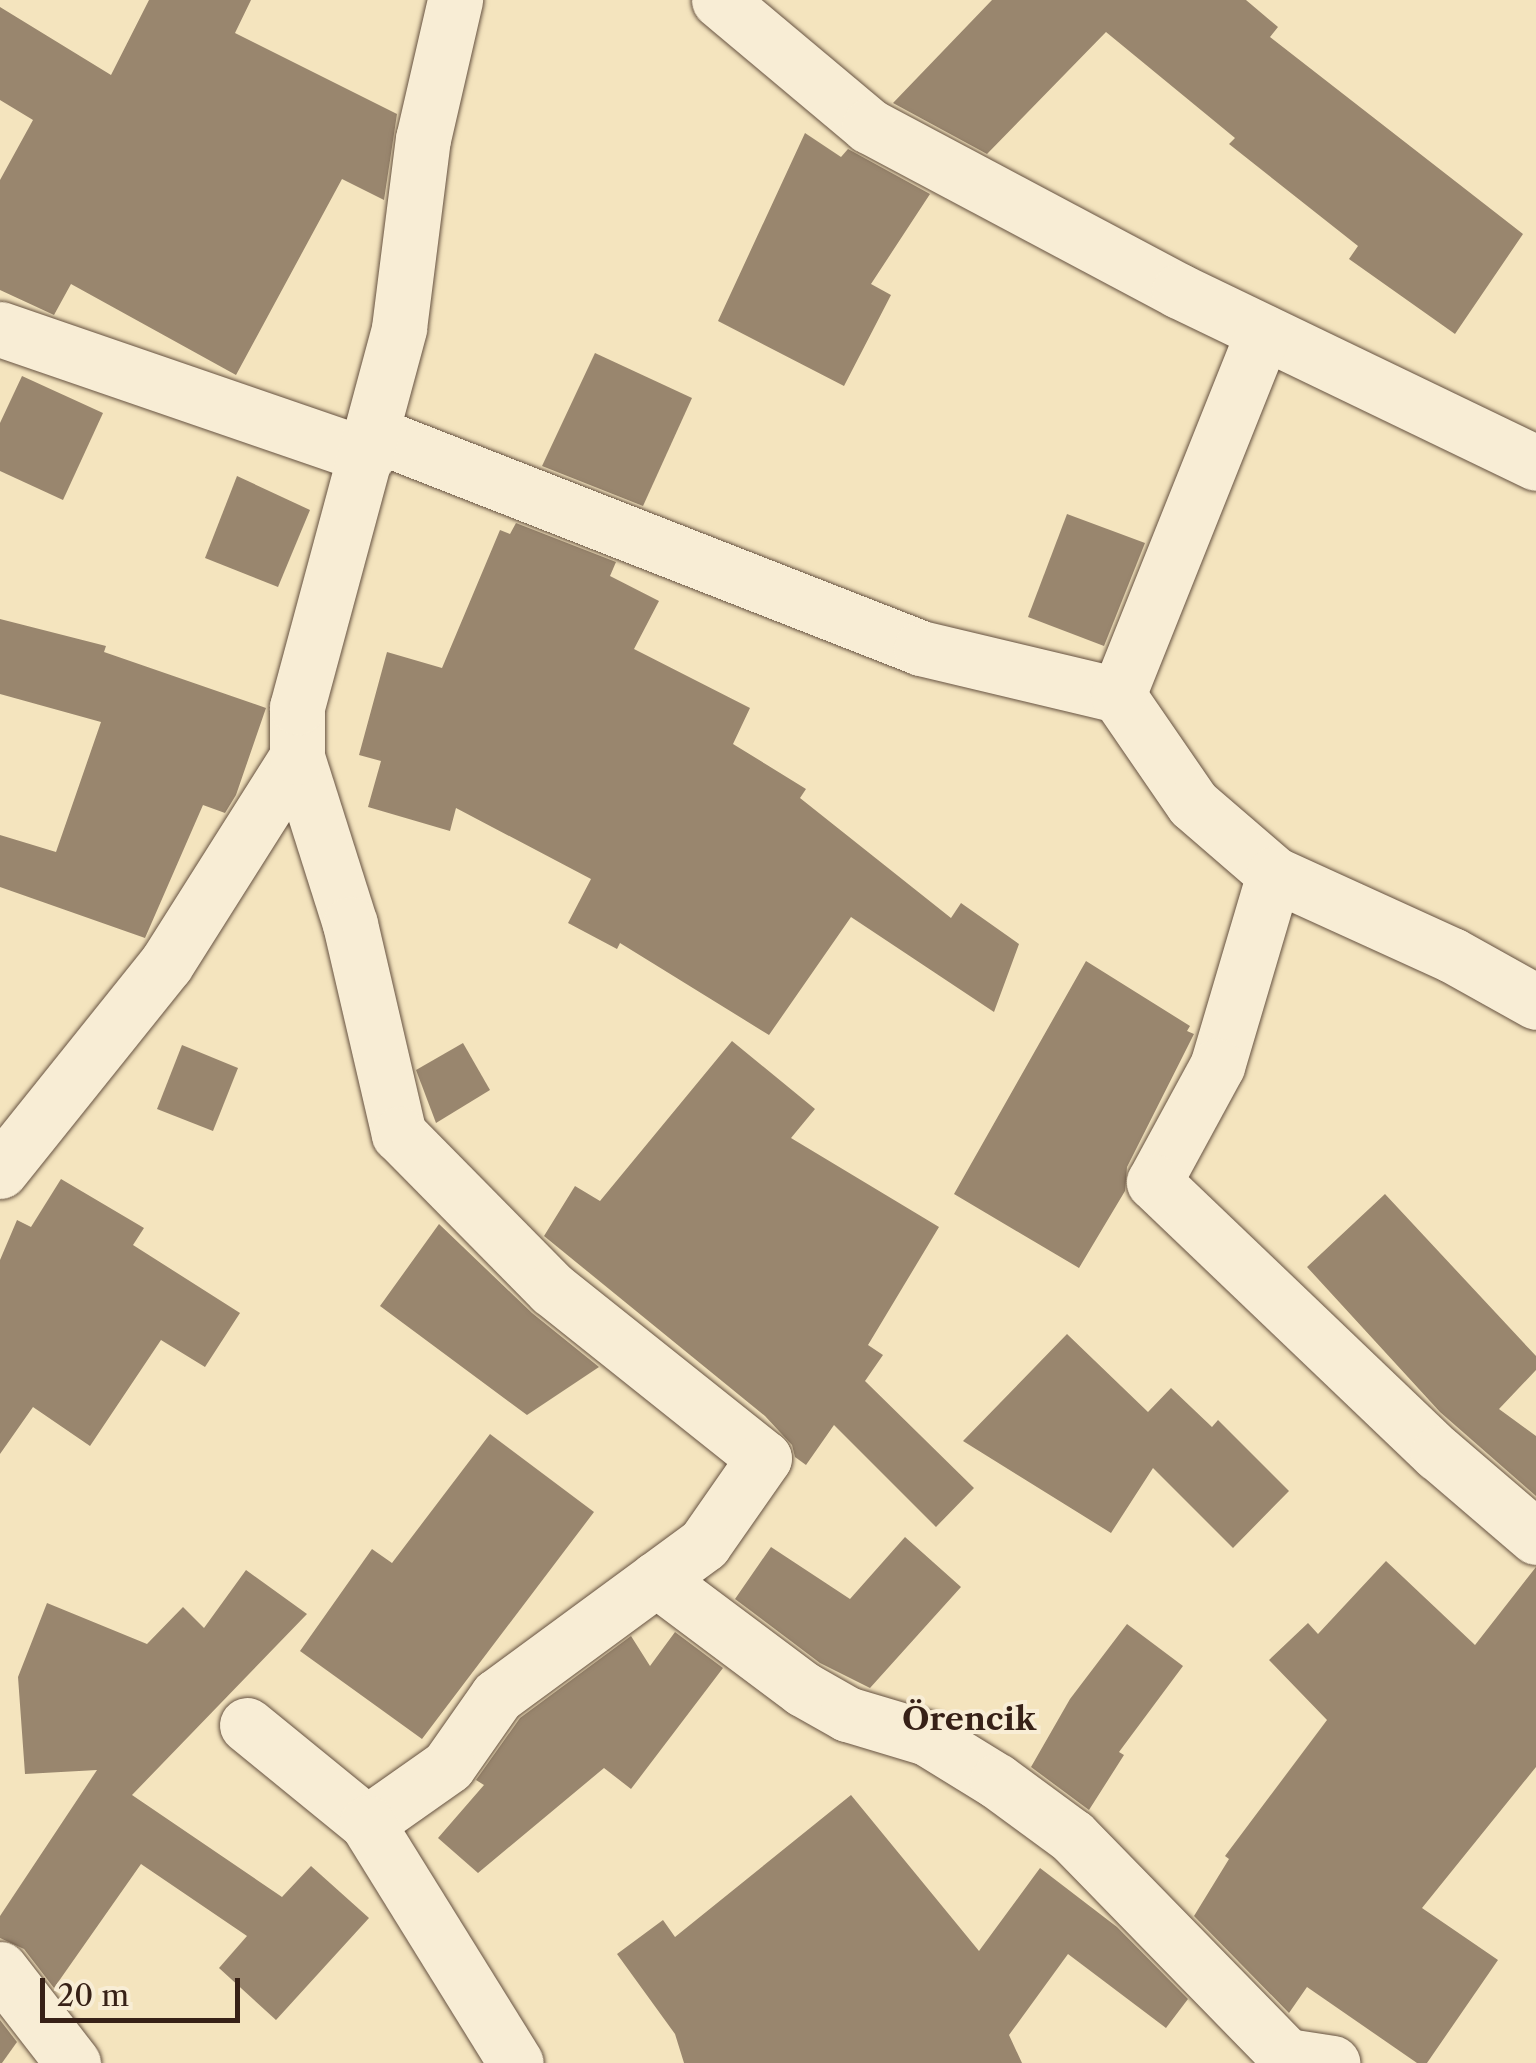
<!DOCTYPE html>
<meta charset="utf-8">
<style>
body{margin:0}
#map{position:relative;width:1536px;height:2063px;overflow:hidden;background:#f4e4be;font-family:"Libre Caslon Text",serif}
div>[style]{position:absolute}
.building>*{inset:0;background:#99866e}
.roads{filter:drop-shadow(0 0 2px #665241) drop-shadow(0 0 2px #665241)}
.minor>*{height:55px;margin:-27.5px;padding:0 27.5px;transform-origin:27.5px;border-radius:27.5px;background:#f8edd5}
span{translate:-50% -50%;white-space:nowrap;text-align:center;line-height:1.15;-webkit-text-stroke:8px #f8edd5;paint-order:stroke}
.quarter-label{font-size:32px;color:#372117;font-weight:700}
.scale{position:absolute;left:40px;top:1978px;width:200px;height:45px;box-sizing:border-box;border:5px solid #372117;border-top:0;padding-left:12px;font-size:30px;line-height:35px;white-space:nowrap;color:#372117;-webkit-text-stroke:8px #f8edd5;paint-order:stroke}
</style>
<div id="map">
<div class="building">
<i style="clip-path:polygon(149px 0,251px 0,235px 33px,397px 114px,384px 200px,342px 179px,236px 375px,71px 284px,54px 315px,0 290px,0 180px,33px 120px,0 100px,0 7px,111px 75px)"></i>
<i style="clip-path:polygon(992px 0,1246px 0,1278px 27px,1270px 37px,1523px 234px,1455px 334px,1349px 259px,1358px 246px,1229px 144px,1235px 138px,1106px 32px,987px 154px,893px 103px)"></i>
<i style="clip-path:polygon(805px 133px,841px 157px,848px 149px,930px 194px,871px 284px,891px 295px,844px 386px,718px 321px)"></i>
<i style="clip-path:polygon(595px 353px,692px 398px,643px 506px,542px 466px)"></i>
<i style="clip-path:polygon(22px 376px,103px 413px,63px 500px,0 471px,0 423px)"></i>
<i style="clip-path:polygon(237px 476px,310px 510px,278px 587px,205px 558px)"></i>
<i style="clip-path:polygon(1067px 514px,1145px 543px,1104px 646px,1028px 617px)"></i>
<i style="clip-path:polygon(516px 523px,616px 562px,610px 576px,659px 601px,634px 649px,750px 708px,733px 744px,806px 789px,800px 798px,951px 918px,961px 903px,1019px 944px,994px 1012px,851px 917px,769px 1035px,620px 943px,617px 949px,568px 923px,591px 879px,456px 808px,450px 831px,368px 807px,381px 761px,359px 755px,387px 652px,442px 668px,500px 530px,510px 534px)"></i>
<i style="clip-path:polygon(0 619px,106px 646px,104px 652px,266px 708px,236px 795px,225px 813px,203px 805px,145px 938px,0 887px,0 835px,56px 852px,101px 722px,0 694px)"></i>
<i style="clip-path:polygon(1086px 961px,1190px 1026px,1187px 1031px,1194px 1034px,1127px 1167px,1125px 1191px,1079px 1268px,954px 1194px)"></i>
<i style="clip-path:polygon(732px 1041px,815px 1109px,791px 1138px,939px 1227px,868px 1345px,883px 1355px,865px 1381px,974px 1488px,936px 1527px,834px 1425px,806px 1465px,795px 1457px,792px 1445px,765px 1416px,544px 1236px,575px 1186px,600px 1201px)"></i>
<i style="clip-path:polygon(463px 1043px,490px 1090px,436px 1123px,416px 1070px)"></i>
<i style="clip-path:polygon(182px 1045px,238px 1068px,213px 1131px,157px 1109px)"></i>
<i style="clip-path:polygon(61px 1179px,144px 1228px,133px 1245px,240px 1313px,205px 1367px,161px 1340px,90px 1446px,33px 1407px,0 1454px,0 1260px,17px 1220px,31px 1227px)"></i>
<i style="clip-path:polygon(1385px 1194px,1536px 1356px,1536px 1370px,1499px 1409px,1536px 1436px,1536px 1496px,1440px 1412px,1307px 1267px)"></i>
<i style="clip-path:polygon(439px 1224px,532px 1313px,599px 1367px,527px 1415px,380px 1306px)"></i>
<i style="clip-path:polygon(1067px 1334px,1148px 1412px,1171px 1388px,1212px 1427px,1218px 1420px,1289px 1491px,1233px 1548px,1153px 1468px,1111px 1533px,963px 1441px)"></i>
<i style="clip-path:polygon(490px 1434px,594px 1512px,422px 1739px,300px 1651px,372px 1549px,392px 1563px)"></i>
<i style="clip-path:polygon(905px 1537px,961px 1587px,870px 1688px,820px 1663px,735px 1599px,771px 1547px,850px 1599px)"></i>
<i style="clip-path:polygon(1386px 1561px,1475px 1645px,1536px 1567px,1536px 1767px,1422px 1908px,1498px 1960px,1427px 2063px,1417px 2063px,1307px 1987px,1289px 2013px,1194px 1916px,1229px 1859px,1225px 1856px,1327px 1720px,1269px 1660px,1308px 1623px,1318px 1634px)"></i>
<i style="clip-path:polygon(246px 1570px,307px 1614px,132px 1795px,282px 1897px,311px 1866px,369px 1918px,276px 2020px,219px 1968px,247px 1936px,141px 1864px,54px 1988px,24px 1949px,0 1938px,0 1916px,97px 1770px,25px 1774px,18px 1677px,47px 1603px,147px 1644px,183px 1607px,204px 1628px)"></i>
<i style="clip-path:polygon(1127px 1624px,1183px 1666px,1119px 1752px,1124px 1755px,1089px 1810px,1031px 1767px,1070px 1699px)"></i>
<i style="clip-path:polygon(675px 1632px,723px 1668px,631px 1789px,604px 1768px,478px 1873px,438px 1838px,484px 1785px,476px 1780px,520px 1718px,631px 1636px,650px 1666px)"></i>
<i style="clip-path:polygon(851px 1795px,979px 1951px,1040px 1868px,1117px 1927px,1188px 1999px,1166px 2028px,1068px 1954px,1009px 2035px,1022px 2063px,684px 2063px,675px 2034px,617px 1954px,663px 1920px,675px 1937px)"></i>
<i style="clip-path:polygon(0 2020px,17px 2042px,2px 2063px,0 2063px)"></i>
</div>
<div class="roads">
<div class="minor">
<i style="left:719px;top:0;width:196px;rotate:40deg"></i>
<i style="left:869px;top:126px;width:351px;rotate:28deg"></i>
<i style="left:1179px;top:291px;width:396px;rotate:25.7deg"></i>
<i style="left:0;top:329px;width:389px;rotate:19deg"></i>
<i style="left:374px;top:434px;width:587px;rotate:21.37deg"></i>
<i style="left:921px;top:648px;width:203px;rotate:13.4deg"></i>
<i style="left:1118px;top:695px;width:132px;rotate:55.5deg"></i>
<i style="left:1193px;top:804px;width:107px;rotate:40.8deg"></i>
<i style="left:1274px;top:874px;width:196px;rotate:24.5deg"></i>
<i style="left:1452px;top:955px;width:96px;rotate:29.2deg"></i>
<i style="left:1118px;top:695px;width:391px;rotate:-68.2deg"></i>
<i style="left:297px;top:757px;width:175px;rotate:72.4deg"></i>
<i style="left:350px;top:924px;width:216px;rotate:76.9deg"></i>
<i style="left:399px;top:1134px;width:218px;rotate:45.4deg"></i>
<i style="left:552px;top:1289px;width:271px;rotate:38.6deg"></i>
<i style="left:764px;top:1458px;width:105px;rotate:124.9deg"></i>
<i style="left:704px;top:1544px;width:257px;rotate:143.7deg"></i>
<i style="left:497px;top:1696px;width:85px;rotate:125deg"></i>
<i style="left:448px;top:1766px;width:99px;rotate:144.9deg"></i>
<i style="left:1274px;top:874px;width:200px;rotate:106.5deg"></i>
<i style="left:1217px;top:1066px;width:132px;rotate:118.5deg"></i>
<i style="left:1154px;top:1182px;width:393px;rotate:43.7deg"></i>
<i style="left:1438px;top:1453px;width:129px;rotate:40.6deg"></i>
<i style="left:0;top:1171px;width:265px;rotate:-51.3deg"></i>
<i style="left:166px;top:964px;width:245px;rotate:-57.7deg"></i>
<i style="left:297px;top:757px;width:50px;rotate:-90deg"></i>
<i style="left:297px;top:707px;width:392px;rotate:-74.9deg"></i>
<i style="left:399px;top:328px;width:191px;rotate:-82.8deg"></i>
<i style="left:423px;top:139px;width:143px;rotate:-77deg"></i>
<i style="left:656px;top:1579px;width:184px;rotate:36.8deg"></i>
<i style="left:803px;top:1689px;width:51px;rotate:29.6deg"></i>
<i style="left:847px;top:1714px;width:84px;rotate:16.7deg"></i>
<i style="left:927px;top:1738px;width:82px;rotate:31.6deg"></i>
<i style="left:997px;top:1781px;width:93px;rotate:36.3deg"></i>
<i style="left:1072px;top:1836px;width:308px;rotate:45.7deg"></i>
<i style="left:1287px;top:2056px;width:46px;rotate:8.8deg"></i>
<i style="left:247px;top:1725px;width:155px;rotate:39.2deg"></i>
<i style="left:367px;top:1823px;width:282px;rotate:58.2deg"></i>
<i style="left:0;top:1969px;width:119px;rotate:52.2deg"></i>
</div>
</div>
<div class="quarter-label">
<span style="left:969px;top:1719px">Örencik</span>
</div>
<div class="scale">20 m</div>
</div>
